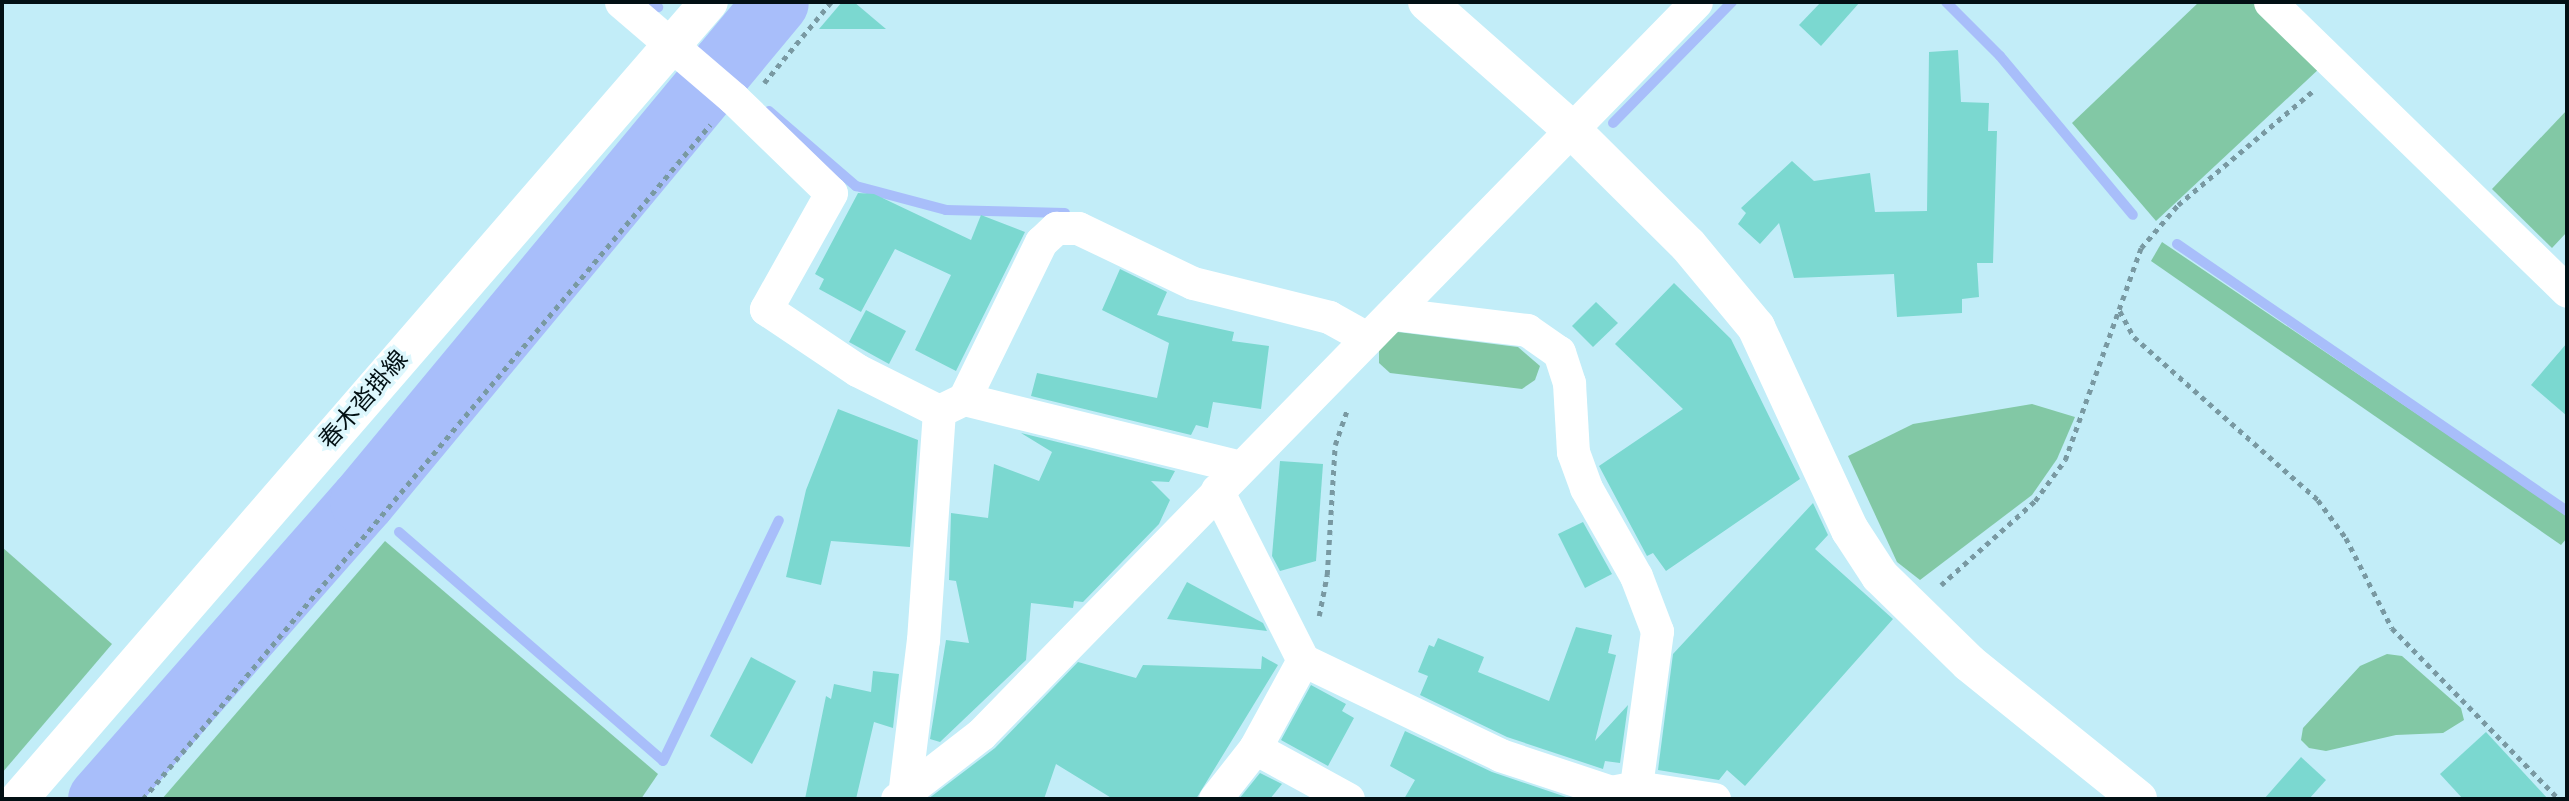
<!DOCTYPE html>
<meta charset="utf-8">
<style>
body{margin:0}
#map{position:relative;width:2569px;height:801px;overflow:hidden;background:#c2edf8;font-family:Signika,"Noto Sans JP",sans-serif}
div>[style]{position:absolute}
.green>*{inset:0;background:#82c8a5}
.stream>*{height:10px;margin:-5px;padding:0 5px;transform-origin:5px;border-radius:5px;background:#a8befa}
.river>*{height:65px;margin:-32.5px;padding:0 32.5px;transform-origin:32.5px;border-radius:32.5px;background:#a8befa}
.building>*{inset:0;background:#7bd8d0}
.path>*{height:4.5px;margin-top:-2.25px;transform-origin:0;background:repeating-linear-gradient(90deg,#7999a2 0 5px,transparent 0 10px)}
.street>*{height:33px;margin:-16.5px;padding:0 16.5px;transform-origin:16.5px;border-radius:16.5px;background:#fff}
.secondary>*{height:38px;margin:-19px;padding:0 19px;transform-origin:19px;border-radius:19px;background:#fff}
span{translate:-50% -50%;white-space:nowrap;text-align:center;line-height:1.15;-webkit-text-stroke:7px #ddf7fd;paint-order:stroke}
.street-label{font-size:24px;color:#021014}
.frame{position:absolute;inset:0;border:4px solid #021014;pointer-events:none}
</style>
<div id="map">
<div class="green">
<i style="clip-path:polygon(2199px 2px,2253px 2px,2321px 67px,2156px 221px,2072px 123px)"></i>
<i style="clip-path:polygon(2567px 110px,2567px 232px,2552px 248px,2492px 189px)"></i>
<i style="clip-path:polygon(2162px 242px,2567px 515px,2567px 538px,2561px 545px,2151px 261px)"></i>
<i style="clip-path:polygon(1398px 332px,1518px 347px,1540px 366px,1535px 380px,1522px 389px,1390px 373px,1379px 363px,1379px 341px)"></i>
<i style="clip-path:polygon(2032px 404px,2075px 417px,2057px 459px,2032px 495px,1920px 580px,1897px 562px,1848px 456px,1913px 424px)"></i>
<i style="clip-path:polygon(385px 541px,658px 774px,641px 799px,162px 799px)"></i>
<i style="clip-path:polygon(2px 547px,112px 644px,2px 773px)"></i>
<i style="clip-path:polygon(2387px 654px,2402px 656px,2461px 708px,2464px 720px,2443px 733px,2396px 735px,2326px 751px,2309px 748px,2301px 740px,2303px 728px,2360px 666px)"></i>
</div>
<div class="stream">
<i style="left:651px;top:2px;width:9px;rotate:36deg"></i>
<i style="left:1946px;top:2px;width:76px;rotate:45deg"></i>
<i style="left:2000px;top:56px;width:207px;rotate:50.1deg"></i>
<i style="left:704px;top:47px;width:48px;rotate:41.6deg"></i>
<i style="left:769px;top:111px;width:115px;rotate:40.8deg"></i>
<i style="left:856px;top:186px;width:93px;rotate:14.9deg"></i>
<i style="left:946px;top:210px;width:119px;rotate:1.4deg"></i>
<i style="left:1613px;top:123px;width:170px;rotate:-45.5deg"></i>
<i style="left:2177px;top:244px;width:473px;rotate:34.4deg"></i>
<i style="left:399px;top:532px;width:349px;rotate:40.9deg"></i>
<i style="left:663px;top:761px;width:267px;rotate:-64.3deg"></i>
</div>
<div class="river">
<i style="left:100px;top:799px;width:397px;rotate:-48.7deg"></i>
<i style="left:362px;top:501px;width:648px;rotate:-50.32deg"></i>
</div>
<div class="building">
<i style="clip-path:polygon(842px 2px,854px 2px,886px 29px,819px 29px)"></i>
<i style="clip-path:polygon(1821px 2px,1860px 2px,1821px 46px,1799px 25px)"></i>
<i style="clip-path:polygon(1958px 50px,1961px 102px,1989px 103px,1988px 131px,1997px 131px,1993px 263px,1977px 263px,1979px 297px,1962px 299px,1962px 313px,1897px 317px,1894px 274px,1794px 278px,1779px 223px,1760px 244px,1738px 224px,1746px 213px,1741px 208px,1792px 161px,1814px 181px,1870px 173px,1875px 212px,1927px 211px,1929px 52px)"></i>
<i style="clip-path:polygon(858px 193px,874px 194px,971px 240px,981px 215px,1025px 232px,956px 371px,915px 350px,951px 275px,895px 249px,861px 312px,819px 289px,824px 279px,815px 274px)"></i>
<i style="clip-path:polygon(1120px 269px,1167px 292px,1157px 315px,1234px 332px,1232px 341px,1269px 346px,1261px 409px,1213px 402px,1208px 428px,1196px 425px,1191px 435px,1031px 396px,1037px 373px,1157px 398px,1169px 343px,1102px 310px)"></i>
<i style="clip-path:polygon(1674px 283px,1731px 339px,1800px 479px,1666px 571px,1653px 553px,1647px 556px,1599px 466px,1683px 409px,1615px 344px)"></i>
<i style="clip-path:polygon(1596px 302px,1618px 323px,1593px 347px,1572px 326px)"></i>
<i style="clip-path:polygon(866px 310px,906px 331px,889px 364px,849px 342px)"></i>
<i style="clip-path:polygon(2567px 343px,2567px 416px,2531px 385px)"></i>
<i style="clip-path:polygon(838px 409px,918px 440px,910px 547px,831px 541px,821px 585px,786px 577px,806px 490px)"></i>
<i style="clip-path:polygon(1021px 433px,1175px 471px,1169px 482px,1151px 481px,1170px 500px,1159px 524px,1083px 602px,1074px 601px,1073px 608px,1031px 603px,1026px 660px,940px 742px,930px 739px,946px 640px,969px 643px,956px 581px,949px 580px,951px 513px,988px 518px,994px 464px,1039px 481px,1052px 452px)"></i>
<i style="clip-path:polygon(1280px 461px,1323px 464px,1316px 561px,1280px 571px,1272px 556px)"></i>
<i style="clip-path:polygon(1813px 503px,1828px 535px,1815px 549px,1893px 619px,1745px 786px,1727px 770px,1719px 780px,1658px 770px,1673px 654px)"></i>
<i style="clip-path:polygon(1583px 522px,1612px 574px,1585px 588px,1558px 534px)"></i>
<i style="clip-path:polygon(1187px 582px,1263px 623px,1267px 631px,1167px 619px)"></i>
<i style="clip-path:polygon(1576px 627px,1612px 635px,1608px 653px,1616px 655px,1595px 741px,1628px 705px,1620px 763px,1605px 761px,1603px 769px,1507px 737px,1420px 695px,1428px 676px,1418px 672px,1429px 645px,1434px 647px,1438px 638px,1484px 657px,1478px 672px,1549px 701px)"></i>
<i style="clip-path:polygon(1262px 656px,1278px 665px,1196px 799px,1113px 799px,1056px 764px,1044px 799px,928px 799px,995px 748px,1078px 662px,1136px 678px,1143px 665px,1261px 669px)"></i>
<i style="clip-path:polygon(751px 657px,796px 681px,752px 764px,710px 736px)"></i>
<i style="clip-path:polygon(873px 671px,899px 674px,893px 728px,874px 722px,856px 799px,805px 799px,826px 696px,831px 699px,834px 684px,871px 692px)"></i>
<i style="clip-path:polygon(1311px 685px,1346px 704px,1342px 711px,1354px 718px,1328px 766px,1281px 740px)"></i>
<i style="clip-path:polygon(1405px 731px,1492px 772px,1572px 799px,1404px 799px,1415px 780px,1390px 766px)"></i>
<i style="clip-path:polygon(2486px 732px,2548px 799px,2463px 799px,2440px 774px)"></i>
<i style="clip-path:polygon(2301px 757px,2326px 780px,2309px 799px,2264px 799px)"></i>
<i style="clip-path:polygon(1260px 773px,1282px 784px,1270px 799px,1239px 799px)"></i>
</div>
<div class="path">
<i style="left:764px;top:83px;width:105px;rotate:-50.4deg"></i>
<i style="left:2120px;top:311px;width:30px;rotate:62deg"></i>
<i style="left:2134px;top:337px;width:246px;rotate:41.5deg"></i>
<i style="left:2318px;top:500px;width:47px;rotate:53.6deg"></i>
<i style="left:2346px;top:538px;width:101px;rotate:62.9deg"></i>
<i style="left:2392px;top:628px;width:239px;rotate:45.7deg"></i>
<i style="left:1941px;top:585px;width:126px;rotate:-41.8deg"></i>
<i style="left:2035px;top:501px;width:51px;rotate:-53.8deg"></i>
<i style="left:2065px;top:460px;width:225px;rotate:-70.3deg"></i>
<i style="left:2141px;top:248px;width:57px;rotate:-49.3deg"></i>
<i style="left:2178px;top:205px;width:177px;rotate:-40.2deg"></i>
<i style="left:1319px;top:616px;width:42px;rotate:-79deg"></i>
<i style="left:1327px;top:575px;width:130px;rotate:-86.5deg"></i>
<i style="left:1335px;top:445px;width:36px;rotate:-71deg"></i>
<i style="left:143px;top:799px;width:881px;rotate:-49.93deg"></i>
</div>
<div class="street">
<i style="left:621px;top:2px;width:148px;rotate:40.6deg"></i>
<i style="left:733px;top:98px;width:136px;rotate:44.1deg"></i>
<i style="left:831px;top:193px;width:133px;rotate:119.3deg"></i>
<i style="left:766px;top:309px;width:110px;rotate:33.8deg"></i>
<i style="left:857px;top:370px;width:92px;rotate:26.6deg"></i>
<i style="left:939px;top:411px;width:28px;rotate:-26deg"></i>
<i style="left:964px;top:399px;width:284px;rotate:13.8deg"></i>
<i style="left:2270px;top:2px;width:414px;rotate:44.2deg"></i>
<i style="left:1395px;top:314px;width:133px;rotate:6.9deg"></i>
<i style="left:1527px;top:330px;width:39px;rotate:35deg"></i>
<i style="left:1559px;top:352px;width:33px;rotate:72deg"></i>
<i style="left:1569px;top:383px;width:69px;rotate:86.7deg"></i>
<i style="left:1573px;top:452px;width:38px;rotate:70deg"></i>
<i style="left:1586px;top:488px;width:101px;rotate:60.4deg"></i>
<i style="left:1636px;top:576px;width:59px;rotate:69.1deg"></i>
<i style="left:1657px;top:631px;width:157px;rotate:97.7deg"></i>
<i style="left:964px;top:399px;width:175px;rotate:-63.9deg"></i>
<i style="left:1041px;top:242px;width:21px;rotate:-43deg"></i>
<i style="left:1056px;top:228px;width:22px"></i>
<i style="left:1078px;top:228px;width:127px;rotate:25.6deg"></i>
<i style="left:1193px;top:283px;width:140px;rotate:14deg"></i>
<i style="left:1329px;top:317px;width:41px;rotate:29.1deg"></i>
<i style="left:1217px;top:490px;width:191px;rotate:63.2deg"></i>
<i style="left:1303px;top:660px;width:219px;rotate:25.7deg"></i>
<i style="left:1500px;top:755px;width:117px;rotate:18.4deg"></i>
<i style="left:1611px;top:792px;width:25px;rotate:-11deg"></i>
<i style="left:1636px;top:787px;width:79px;rotate:8.7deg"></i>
<i style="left:1255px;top:748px;width:106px;rotate:28.7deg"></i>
<i style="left:904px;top:796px;width:157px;rotate:-83.1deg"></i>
<i style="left:923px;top:640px;width:230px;rotate:-86deg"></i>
<i style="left:897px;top:799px;width:106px;rotate:-37.7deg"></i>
<i style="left:981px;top:734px;width:1023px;rotate:-45.67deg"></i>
<i style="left:1215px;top:799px;width:65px;rotate:-51.9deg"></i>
<i style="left:1255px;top:748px;width:100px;rotate:-61.4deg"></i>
</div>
<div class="secondary">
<i style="left:1427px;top:2px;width:193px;rotate:41.4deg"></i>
<i style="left:1572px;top:130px;width:163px;rotate:44.8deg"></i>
<i style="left:1688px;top:245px;width:107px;rotate:50.3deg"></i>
<i style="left:1756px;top:327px;width:224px;rotate:65.2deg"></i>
<i style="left:1850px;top:530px;width:55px;rotate:56.9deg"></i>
<i style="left:1880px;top:576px;width:124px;rotate:44.3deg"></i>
<i style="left:1969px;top:663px;width:217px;rotate:38.8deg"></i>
<i style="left:19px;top:799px;width:1054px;rotate:-49.12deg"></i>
</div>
<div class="street-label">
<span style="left:364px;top:400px;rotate:-49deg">春木沓掛線</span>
</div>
<div class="frame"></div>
</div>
